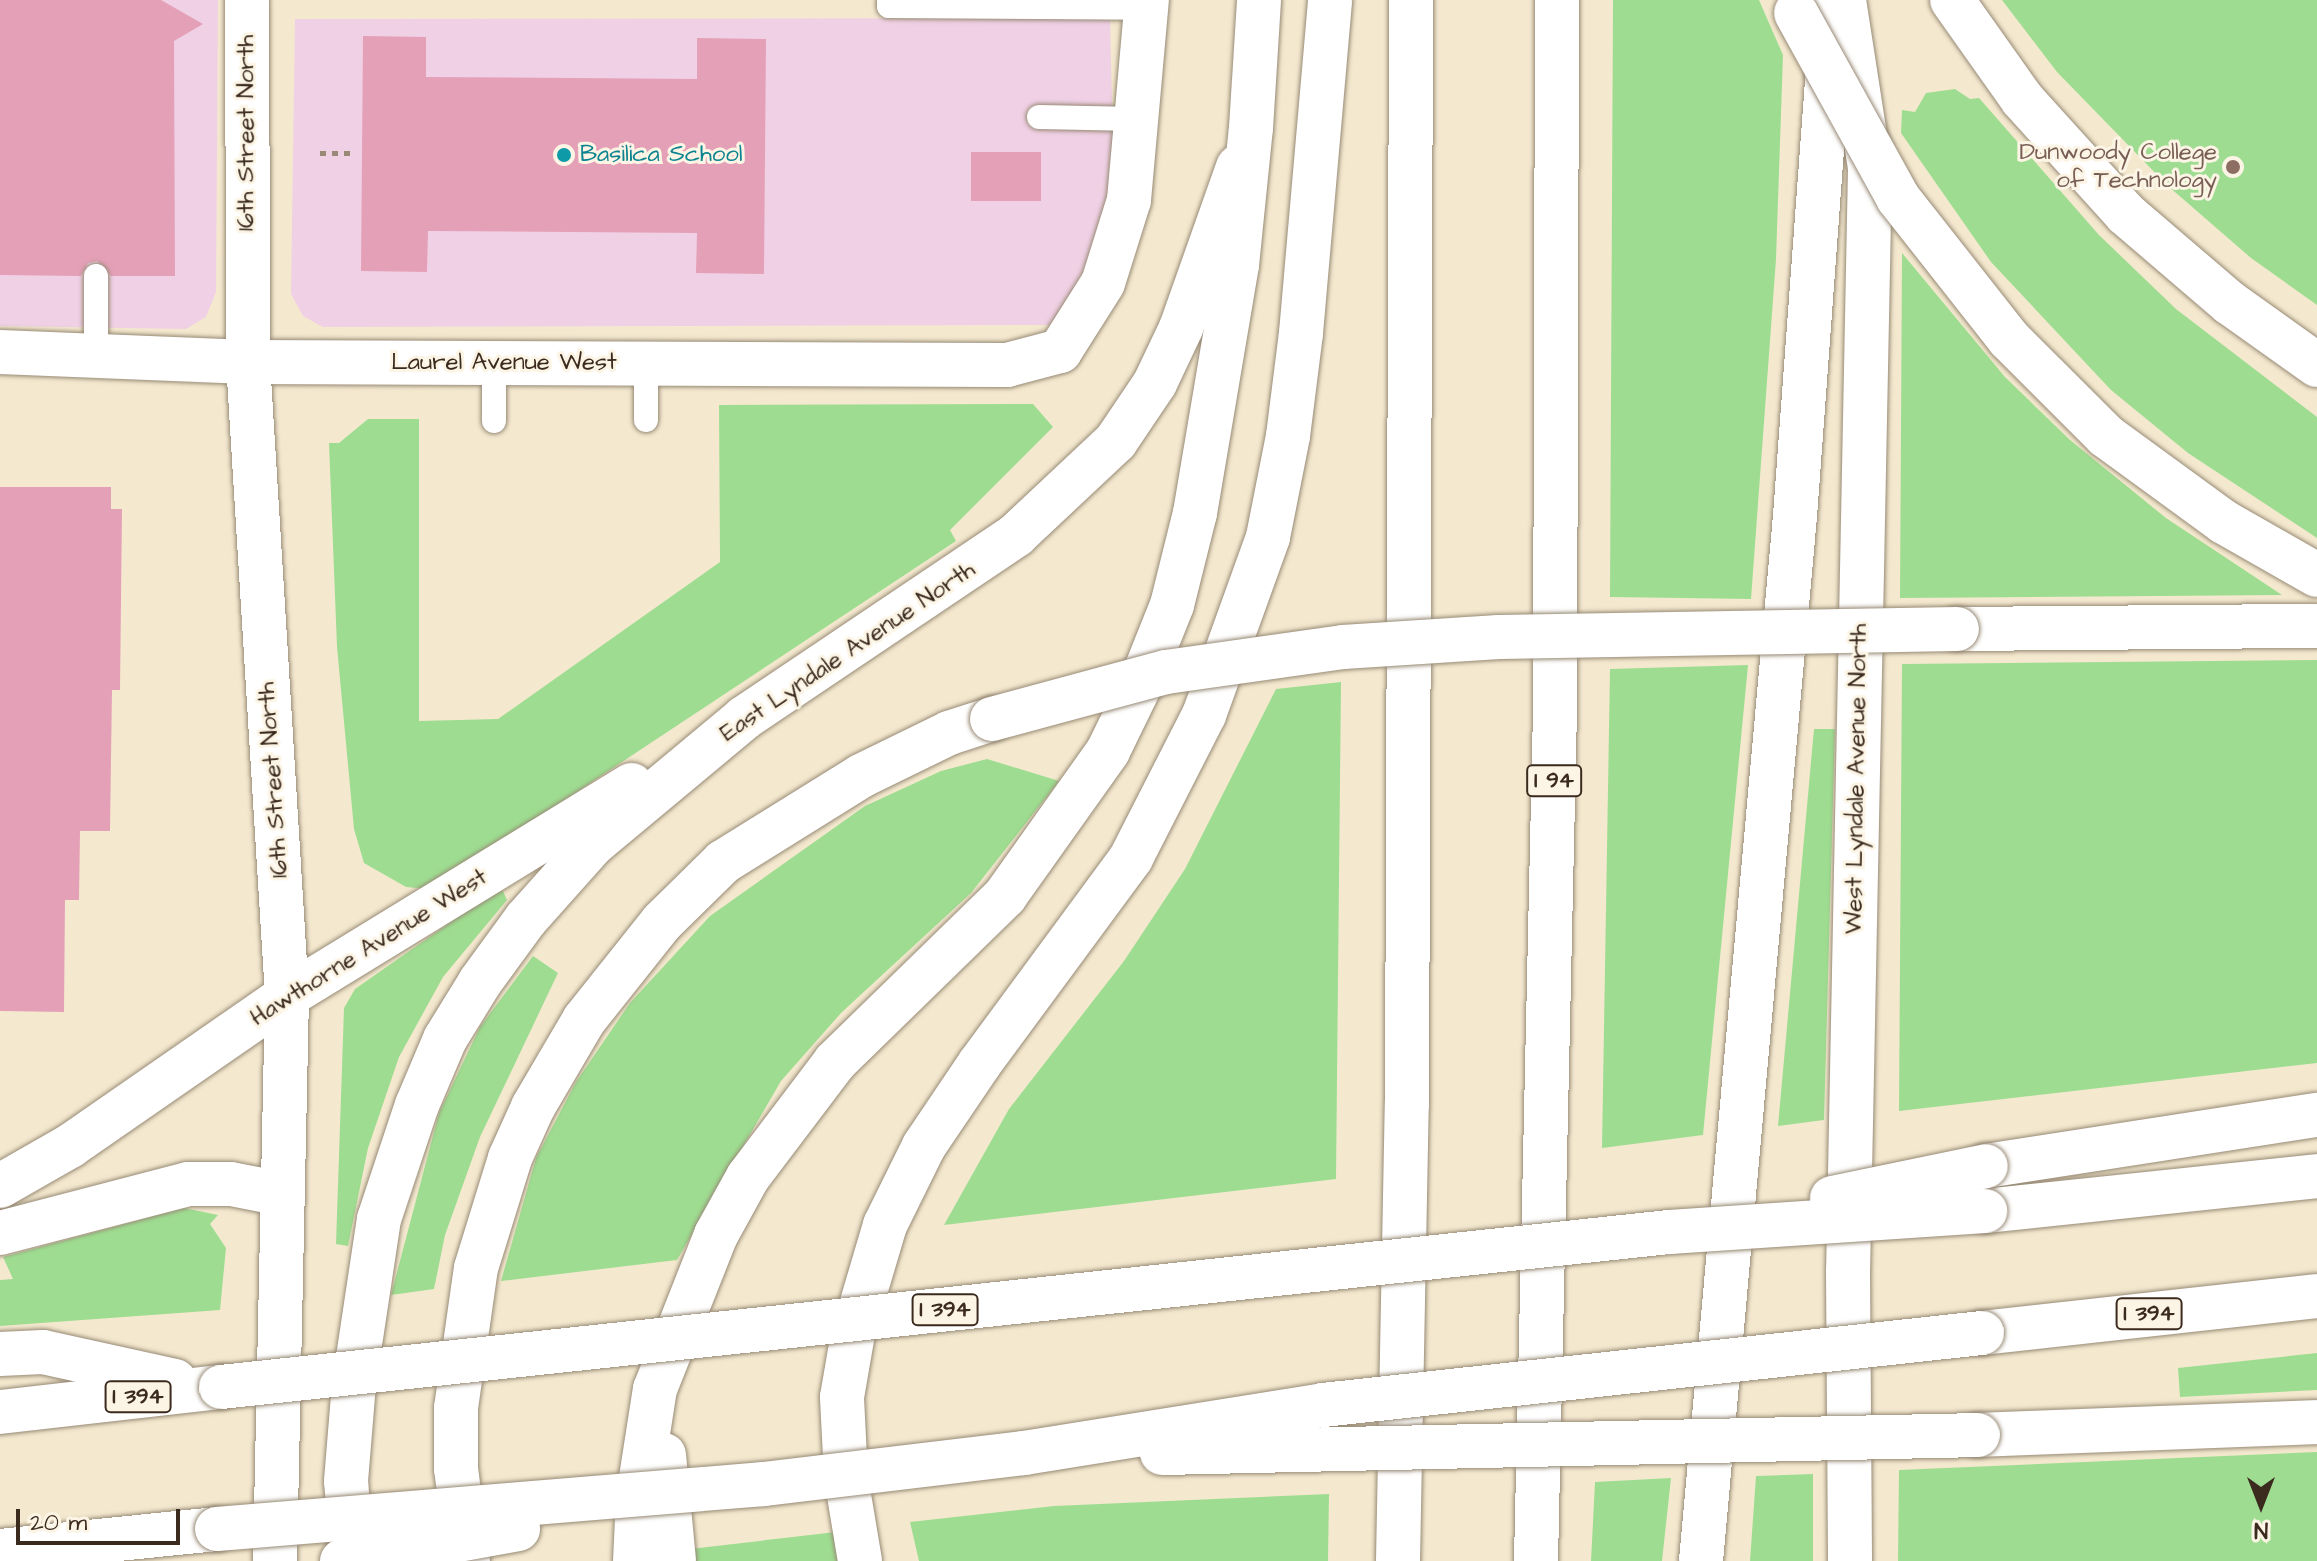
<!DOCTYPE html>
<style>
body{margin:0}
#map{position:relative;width:2317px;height:1561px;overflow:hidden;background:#f4e9cf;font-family:"Architects Daughter",sans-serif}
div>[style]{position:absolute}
.built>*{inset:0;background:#f0d0e5}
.green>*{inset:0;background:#9edd91}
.building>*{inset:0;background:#e4a0b7}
.path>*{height:5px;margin-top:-2.5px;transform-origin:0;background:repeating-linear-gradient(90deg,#988a76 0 6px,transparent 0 12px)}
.roads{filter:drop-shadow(0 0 2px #988a76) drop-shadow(0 0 2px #988a76)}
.lane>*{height:24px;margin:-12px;padding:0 12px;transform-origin:12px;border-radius:12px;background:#fff}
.street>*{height:44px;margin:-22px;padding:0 22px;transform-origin:22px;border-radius:22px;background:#fff}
.secondary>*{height:44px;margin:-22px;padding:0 22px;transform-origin:22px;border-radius:22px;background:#fff}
.primary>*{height:44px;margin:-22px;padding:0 22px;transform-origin:22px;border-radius:22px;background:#fff}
.highway>*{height:44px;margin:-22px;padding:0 22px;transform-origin:22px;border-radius:22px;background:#fff}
.bridges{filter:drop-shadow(0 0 2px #988a76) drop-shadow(0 0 2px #988a76)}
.highway-bridge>*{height:44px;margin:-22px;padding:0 22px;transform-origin:22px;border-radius:22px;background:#fff}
.dots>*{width:22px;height:22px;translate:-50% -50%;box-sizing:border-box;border:4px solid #fcf5e5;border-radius:50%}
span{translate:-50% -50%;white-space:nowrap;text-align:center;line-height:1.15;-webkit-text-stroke:6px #fcf5e5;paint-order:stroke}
.shield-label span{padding:2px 6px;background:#fcf5e5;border:2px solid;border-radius:6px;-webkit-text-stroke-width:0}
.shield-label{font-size:22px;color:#3b2a1e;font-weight:700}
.street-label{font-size:24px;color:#3b2a1e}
.education-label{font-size:24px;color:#785e54}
.right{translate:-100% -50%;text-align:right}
.culture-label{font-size:24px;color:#0d838f}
.left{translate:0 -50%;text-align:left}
.north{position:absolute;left:2221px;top:1465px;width:80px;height:80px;-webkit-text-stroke:6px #fcf5e5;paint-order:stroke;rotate:180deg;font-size:22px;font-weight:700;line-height:32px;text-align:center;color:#3b2a1e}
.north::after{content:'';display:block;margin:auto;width:28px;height:36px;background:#3b2a1e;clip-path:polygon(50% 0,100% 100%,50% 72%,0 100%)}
.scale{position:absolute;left:16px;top:1509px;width:164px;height:36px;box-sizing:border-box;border:4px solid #3b2a1e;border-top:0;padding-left:10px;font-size:24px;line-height:28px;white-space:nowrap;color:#3b2a1e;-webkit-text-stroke:6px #fcf5e5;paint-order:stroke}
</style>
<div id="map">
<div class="built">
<i style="clip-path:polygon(0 0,218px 0,216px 292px,206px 317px,186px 329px,0 326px)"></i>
<i style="clip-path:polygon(1110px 18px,1114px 190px,1068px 309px,1049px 325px,323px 327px,303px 316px,291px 294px,295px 19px)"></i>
</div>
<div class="green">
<i style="clip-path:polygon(1613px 0,1759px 0,1783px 55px,1776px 259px,1751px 599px,1610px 597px)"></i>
<i style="clip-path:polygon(2002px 0,2317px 0,2317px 305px,2251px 258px,2168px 186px,2057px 72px)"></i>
<i style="clip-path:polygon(1955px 89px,1970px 99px,1979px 98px,2099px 235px,2176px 309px,2317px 417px,2317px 538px,2188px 453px,2111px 390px,1991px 262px,1901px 133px,1902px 110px,1915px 112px,1926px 93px)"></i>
<i style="clip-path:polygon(1902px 253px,2005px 377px,2070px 440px,2166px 518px,2282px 595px,1900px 598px)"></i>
<i style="clip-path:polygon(1033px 404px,1053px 427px,950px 530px,956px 541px,430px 889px,406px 887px,364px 863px,354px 829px,337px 647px,329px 443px,339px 443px,368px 419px,419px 419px,419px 721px,498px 719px,720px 562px,719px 405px)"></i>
<i style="clip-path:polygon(2317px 660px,2317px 1063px,1899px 1111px,1902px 664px)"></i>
<i style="clip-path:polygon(1748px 665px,1703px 1135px,1602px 1148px,1610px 669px)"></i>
<i style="clip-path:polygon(1341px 682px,1336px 1179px,944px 1225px,1009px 1109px,1124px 961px,1185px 869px,1276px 689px)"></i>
<i style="clip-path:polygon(1814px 729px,1835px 729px,1824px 1120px,1778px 1126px)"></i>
<i style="clip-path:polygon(987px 759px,1059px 781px,971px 893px,841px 1013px,781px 1081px,677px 1260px,501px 1281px,536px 1158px,576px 1082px,630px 1003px,710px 916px,865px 806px,941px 771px)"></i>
<i style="clip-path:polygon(503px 891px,507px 900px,443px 977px,399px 1057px,368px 1148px,348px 1246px,336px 1244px,344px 1008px,355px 989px,491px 894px)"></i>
<i style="clip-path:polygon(533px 956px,558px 973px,480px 1137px,445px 1235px,434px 1289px,391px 1295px,439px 1113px,480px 1027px)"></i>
<i style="clip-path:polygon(184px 1208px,218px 1215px,210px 1224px,226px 1248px,220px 1310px,0 1326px,0 1280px,13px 1279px,3px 1257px)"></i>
<i style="clip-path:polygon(2317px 1353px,2317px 1390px,2180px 1397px,2178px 1368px)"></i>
<i style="clip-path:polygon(2317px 1452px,2317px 1561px,1898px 1561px,1899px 1470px)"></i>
<i style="clip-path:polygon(1813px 1474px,1813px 1561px,1750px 1561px,1756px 1476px)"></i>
<i style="clip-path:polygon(1671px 1478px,1662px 1561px,1591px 1561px,1595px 1482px)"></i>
<i style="clip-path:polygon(1329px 1494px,1328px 1561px,919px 1561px,910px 1522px,1054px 1506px)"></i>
<i style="clip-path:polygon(836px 1532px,840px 1561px,692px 1561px,690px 1549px)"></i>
</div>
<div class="building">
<i style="clip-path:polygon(0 0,161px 0,203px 24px,174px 41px,175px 276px,111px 276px,97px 261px,88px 263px,81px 276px,0 275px)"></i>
<i style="clip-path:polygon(363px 36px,426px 37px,426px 77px,697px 79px,697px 38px,766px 39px,764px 274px,696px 273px,697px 233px,428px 231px,427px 272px,361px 271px)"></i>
<i style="clip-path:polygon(971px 152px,1041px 152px,1041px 201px,971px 201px)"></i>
<i style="clip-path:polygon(0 487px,111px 487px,111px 509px,122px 509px,120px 690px,112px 690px,110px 831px,80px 831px,79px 900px,65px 900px,64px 1012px,0 1011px)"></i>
</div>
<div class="path">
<i style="left:320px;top:153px;width:34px"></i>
</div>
<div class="roads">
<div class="lane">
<i style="left:889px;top:0;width:6px;rotate:90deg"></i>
<i style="left:889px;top:6px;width:257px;rotate:0.4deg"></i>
<i style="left:1039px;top:117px;width:98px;rotate:1.2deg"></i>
<i style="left:96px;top:276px;width:80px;rotate:90deg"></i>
<i style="left:494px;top:363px;width:58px;rotate:90deg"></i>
<i style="left:646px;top:363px;width:57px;rotate:90deg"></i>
</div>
<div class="street">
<i style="left:0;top:352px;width:248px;rotate:2.3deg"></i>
<i style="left:248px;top:362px;width:759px;rotate:0.23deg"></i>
<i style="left:1007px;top:365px;width:55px;rotate:-14.8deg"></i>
<i style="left:1060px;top:351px;width:80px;rotate:-57.7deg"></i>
<i style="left:1103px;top:283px;width:87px;rotate:-72.6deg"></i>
<i style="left:1129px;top:200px;width:201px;rotate:-84.9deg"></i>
<i style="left:0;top:1186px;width:81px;rotate:-29.7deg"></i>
<i style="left:70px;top:1146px;width:264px;rotate:-34.7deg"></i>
<i style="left:0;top:1233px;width:194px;rotate:-14.6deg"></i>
<i style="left:188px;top:1184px;width:43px"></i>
<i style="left:231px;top:1184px;width:53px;rotate:10.9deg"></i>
</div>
<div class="secondary">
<i style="left:247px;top:0;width:362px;rotate:89.8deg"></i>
<i style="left:248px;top:362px;width:635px;rotate:86.48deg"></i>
<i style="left:287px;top:996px;width:565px;rotate:91.22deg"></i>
<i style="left:1844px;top:0;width:170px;rotate:81.2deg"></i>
<i style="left:1870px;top:168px;width:1103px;rotate:91.14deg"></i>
<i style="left:1848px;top:1271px;width:290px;rotate:89.6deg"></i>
<i style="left:287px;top:996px;width:404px;rotate:-31.5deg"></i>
<i style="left:352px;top:1555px;width:74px;rotate:-94.6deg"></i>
<i style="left:346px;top:1481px;width:97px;rotate:-85.3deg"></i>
<i style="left:354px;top:1384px;width:167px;rotate:-81.4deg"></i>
<i style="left:379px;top:1219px;width:120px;rotate:-71.6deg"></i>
<i style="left:417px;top:1105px;width:72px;rotate:-67deg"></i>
<i style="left:445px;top:1039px;width:67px;rotate:-58.4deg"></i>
<i style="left:480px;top:982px;width:78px;rotate:-53.9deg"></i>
<i style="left:526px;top:919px;width:101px;rotate:-48.2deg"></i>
<i style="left:593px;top:844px;width:197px;rotate:-39.8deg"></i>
<i style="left:744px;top:718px;width:328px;rotate:-33.9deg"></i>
<i style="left:1016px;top:535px;width:137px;rotate:-43.2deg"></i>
<i style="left:1116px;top:441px;width:70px;rotate:-56.1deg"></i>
<i style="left:1155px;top:383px;width:61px;rotate:-64.7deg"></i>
<i style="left:1181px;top:328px;width:171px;rotate:-70.5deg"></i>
</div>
<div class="primary">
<i style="left:1251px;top:128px;width:128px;rotate:-86.4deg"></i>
</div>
<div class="highway">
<i style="left:1952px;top:0;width:121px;rotate:54.7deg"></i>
<i style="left:2022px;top:99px;width:155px;rotate:47.9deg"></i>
<i style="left:2126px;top:214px;width:137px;rotate:40.6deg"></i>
<i style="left:2230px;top:303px;width:107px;rotate:35.5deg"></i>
<i style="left:1957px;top:629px;width:360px;rotate:-0.5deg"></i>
<i style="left:1986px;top:1166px;width:335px;rotate:-8.8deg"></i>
<i style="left:1985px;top:1211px;width:334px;rotate:-6deg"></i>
<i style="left:1982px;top:1333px;width:337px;rotate:-6.3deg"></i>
<i style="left:0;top:1354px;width:43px;rotate:-2.7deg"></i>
<i style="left:43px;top:1352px;width:135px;rotate:12.4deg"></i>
<i style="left:0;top:1412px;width:222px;rotate:-6.5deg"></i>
<i style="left:1978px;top:1435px;width:339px;rotate:-2.2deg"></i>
<i style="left:664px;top:1455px;width:106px;rotate:84.6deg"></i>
<i style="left:0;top:1551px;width:218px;rotate:-5.8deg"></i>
<i style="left:468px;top:1561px;width:93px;rotate:-97.4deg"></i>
<i style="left:456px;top:1469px;width:61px;rotate:-90deg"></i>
<i style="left:456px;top:1408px;width:141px;rotate:-81.9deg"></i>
<i style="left:476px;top:1268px;width:115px;rotate:-72.8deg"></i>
<i style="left:510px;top:1158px;width:56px;rotate:-65.7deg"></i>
<i style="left:533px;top:1107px;width:101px;rotate:-59.6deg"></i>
<i style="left:584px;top:1020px;width:125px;rotate:-51.5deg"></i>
<i style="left:662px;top:922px;width:86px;rotate:-44.5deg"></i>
<i style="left:723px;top:862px;width:163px;rotate:-31.9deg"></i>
<i style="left:861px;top:776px;width:98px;rotate:-26deg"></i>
<i style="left:949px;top:733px;width:45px;rotate:-18deg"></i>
<i style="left:635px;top:1561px;width:64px;rotate:-87.3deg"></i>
<i style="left:638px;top:1497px;width:109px;rotate:-81.1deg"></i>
<i style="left:655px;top:1389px;width:166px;rotate:-68.4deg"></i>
<i style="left:716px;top:1235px;width:66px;rotate:-61.1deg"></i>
<i style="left:748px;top:1177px;width:144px;rotate:-52.9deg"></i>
<i style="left:835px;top:1062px;width:238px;rotate:-44.3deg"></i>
<i style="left:1005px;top:896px;width:178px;rotate:-54.6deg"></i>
<i style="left:1108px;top:751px;width:73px;rotate:-64.1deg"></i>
<i style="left:1140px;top:685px;width:86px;rotate:-68.2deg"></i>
<i style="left:1172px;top:605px;width:95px;rotate:-76deg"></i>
<i style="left:1195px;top:513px;width:252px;rotate:-80.4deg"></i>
<i style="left:1237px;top:265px;width:138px;rotate:-84.2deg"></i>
<i style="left:860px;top:1561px;width:85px;rotate:-99.5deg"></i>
<i style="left:846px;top:1477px;width:80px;rotate:-92.9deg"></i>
<i style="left:842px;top:1397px;width:65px;rotate:-80.2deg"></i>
<i style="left:853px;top:1333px;width:113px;rotate:-73.5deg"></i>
<i style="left:885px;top:1225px;width:88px;rotate:-63.7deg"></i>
<i style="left:924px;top:1146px;width:100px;rotate:-56deg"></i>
<i style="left:980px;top:1063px;width:255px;rotate:-53.6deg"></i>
<i style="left:1131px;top:858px;width:161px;rotate:-63deg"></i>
<i style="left:1204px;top:715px;width:189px;rotate:-70.2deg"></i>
<i style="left:1268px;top:537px;width:103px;rotate:-78.8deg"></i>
<i style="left:1288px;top:436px;width:104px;rotate:-82.8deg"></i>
<i style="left:1301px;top:333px;width:334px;rotate:-85deg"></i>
<i style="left:1398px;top:1561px;width:456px;rotate:-88.9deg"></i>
<i style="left:1407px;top:1105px;width:1105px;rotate:-89.79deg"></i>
<i style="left:1536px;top:1561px;width:849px;rotate:-88.72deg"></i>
<i style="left:1555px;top:712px;width:712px;rotate:-89.84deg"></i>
<i style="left:1701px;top:1561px;width:1049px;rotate:-84.86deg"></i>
<i style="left:1795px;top:516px;width:517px;rotate:-85.79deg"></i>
</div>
</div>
<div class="bridges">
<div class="highway-bridge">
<i style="left:1796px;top:13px;width:211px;rotate:61.1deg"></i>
<i style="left:1898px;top:198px;width:179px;rotate:51.8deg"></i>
<i style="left:2009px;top:339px;width:137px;rotate:45deg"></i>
<i style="left:2106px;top:436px;width:146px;rotate:36.1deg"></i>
<i style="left:2224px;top:522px;width:107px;rotate:29.7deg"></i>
<i style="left:992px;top:719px;width:180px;rotate:-15.1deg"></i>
<i style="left:1166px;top:672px;width:179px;rotate:-8deg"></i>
<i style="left:1343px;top:647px;width:156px;rotate:-3.7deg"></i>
<i style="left:1499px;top:637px;width:458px;rotate:-1deg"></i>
<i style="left:1832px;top:1198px;width:157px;rotate:-11.7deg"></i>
<i style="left:221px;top:1387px;width:1456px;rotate:-6.11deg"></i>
<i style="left:1669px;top:1232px;width:317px;rotate:-3.8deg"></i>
<i style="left:1162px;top:1453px;width:816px;rotate:-1.26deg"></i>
<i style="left:217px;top:1529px;width:549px;rotate:-4.7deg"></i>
<i style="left:764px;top:1484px;width:262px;rotate:-6.8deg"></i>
<i style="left:1024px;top:1453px;width:303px;rotate:-9.1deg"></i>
<i style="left:1323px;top:1405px;width:663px;rotate:-6.24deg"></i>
<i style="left:342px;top:1561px;width:179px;rotate:-10.3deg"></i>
</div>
</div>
<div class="dots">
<i style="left:564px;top:155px;background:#0f9aa8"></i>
<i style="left:2233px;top:167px;background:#8d6e63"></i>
</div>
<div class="shield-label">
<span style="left:1554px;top:781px">I 94</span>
<span style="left:945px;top:1310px">I 394</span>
<span style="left:2149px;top:1314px">I 394</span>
<span style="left:138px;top:1397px">I 394</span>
</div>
<div class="street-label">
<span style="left:247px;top:133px;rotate:-90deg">16th Street North</span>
<span style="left:504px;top:363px">Laurel Avenue West</span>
<span style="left:848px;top:652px;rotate:-34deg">East Lyndale Avenue North</span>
<span style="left:1857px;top:779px;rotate:-89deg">West Lyndale Avenue North</span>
<span style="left:274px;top:780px;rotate:-94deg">16th Street North</span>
<span style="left:369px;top:948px;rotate:-32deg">Hawthorne Avenue West</span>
</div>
<div class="education-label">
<span class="right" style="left:2217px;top:167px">Dunwoody College<br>of Technology</span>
</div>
<div class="culture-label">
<span class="left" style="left:580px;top:155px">Basilica School</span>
</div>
<div class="north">N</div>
<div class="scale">20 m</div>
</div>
